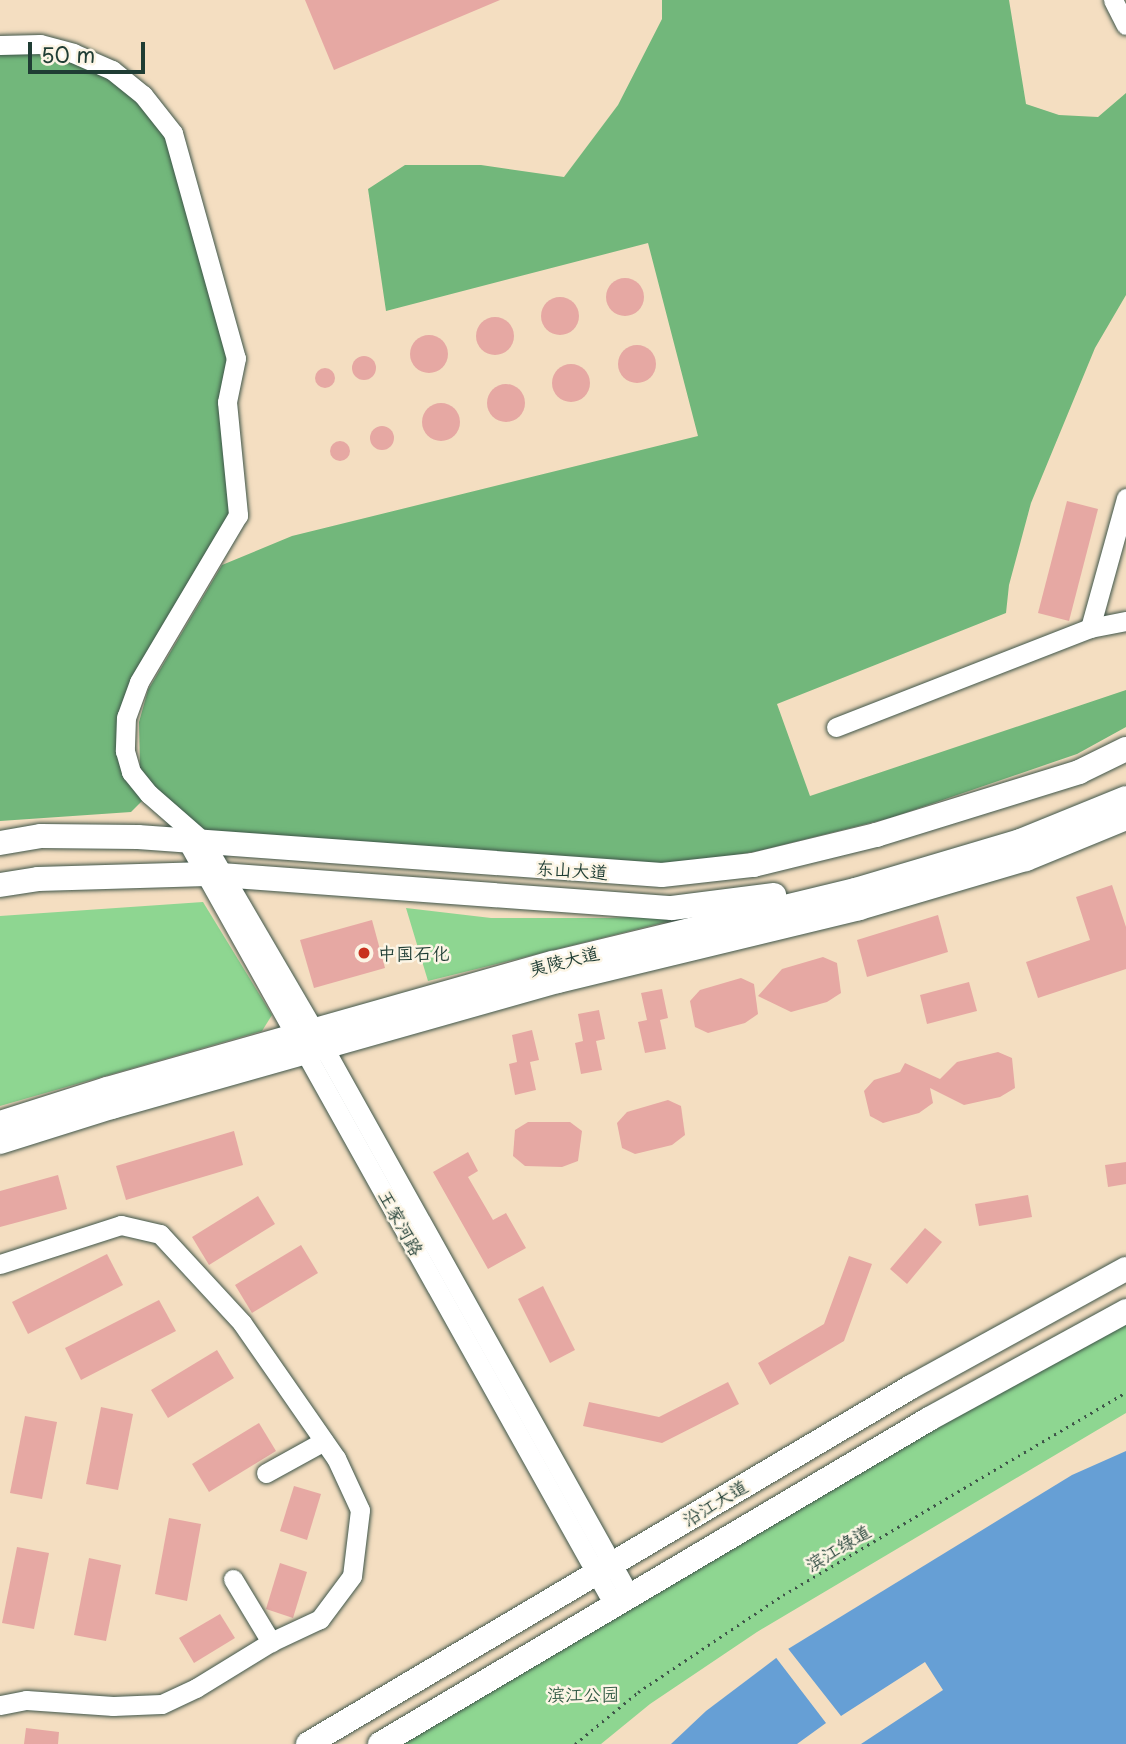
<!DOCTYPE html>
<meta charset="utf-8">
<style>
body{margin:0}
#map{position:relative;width:1126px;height:1744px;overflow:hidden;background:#f4dec1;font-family:"Playpen Sans","LXGW WenKai TC",sans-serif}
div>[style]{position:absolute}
.green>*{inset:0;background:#8ed691}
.forest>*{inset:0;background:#72b77b}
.water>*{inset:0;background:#669fd5}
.pier>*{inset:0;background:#f4dec1}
.building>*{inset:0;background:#e6a8a3}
.round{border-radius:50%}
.path>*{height:2.5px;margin-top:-1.25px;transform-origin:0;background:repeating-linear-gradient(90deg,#3f5549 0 2px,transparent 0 7px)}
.roads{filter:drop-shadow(0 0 2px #3f5549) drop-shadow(0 0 2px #3f5549)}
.minor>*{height:19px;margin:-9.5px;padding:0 9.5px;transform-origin:9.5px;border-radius:9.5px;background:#fff}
.major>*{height:24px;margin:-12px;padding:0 12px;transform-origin:12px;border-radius:12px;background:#fff}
.dots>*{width:19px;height:19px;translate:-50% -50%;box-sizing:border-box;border:4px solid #fcf5e5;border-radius:50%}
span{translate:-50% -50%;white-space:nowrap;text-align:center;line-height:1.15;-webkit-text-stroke:5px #fcf5e5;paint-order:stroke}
.street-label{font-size:18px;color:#1f3d34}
.poi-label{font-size:18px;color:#1f3d34}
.left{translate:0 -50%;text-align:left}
.park-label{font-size:18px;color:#355c47}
.scale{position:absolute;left:28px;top:42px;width:117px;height:32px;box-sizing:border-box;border:4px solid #1f3d34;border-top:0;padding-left:9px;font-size:21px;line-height:24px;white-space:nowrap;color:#1f3d34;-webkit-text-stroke:5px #fcf5e5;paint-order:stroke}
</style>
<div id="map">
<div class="green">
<i style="clip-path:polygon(203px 902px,272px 1015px,262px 1031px,0 1106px,0 916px)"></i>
<i style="clip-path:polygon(406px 908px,491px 918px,609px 918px,702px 913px,428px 981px)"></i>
<i style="clip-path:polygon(1126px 1322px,1126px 1413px,757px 1632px,650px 1704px,601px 1744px,403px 1744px,917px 1438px)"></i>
</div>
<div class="forest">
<i style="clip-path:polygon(662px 0,1009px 0,1026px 104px,1059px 115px,1098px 117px,1126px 93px,1126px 295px,1095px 348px,1031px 503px,1009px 585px,1006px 613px,777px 704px,810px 796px,1126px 690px,1126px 727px,1077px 754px,890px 818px,758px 851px,663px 868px,206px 837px,154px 790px,140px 768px,139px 722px,148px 690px,222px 565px,292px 536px,698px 436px,648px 243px,386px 311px,368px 189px,405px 165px,481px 165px,564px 177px,618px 105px,662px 19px)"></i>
<i style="clip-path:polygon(40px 44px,112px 70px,173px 133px,230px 336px,238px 515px,139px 682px,125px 752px,149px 794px,131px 812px,0 821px,0 45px)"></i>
</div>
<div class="water">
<i style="clip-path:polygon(1126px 1451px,1126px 1744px,671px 1744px,706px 1711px,788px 1649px,1072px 1475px)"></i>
</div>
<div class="pier">
<i style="clip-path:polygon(786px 1646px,841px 1716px,925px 1662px,943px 1690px,861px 1744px,797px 1744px,826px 1723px,774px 1655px)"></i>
</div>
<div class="building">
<i style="clip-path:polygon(305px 0,500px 0,334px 70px)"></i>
<i class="round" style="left:606px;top:278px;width:38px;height:38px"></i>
<i class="round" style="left:541px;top:297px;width:38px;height:38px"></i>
<i class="round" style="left:476px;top:317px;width:38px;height:38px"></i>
<i class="round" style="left:410px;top:335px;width:38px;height:38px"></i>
<i class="round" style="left:618px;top:345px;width:38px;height:38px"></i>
<i class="round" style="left:352px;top:356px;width:24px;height:24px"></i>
<i class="round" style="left:552px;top:364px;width:38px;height:38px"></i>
<i class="round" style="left:315px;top:368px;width:20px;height:20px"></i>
<i class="round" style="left:487px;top:384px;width:38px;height:38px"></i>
<i class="round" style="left:422px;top:403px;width:38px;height:38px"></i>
<i class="round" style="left:370px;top:426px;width:24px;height:24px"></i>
<i class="round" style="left:330px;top:441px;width:20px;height:20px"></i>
<i style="clip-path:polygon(1067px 501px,1098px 509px,1069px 621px,1038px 613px)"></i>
<i style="clip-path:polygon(1112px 885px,1126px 927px,1126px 969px,1038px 998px,1026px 962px,1090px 940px,1076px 897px)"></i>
<i style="clip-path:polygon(938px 915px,948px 952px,867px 977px,857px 940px)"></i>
<i style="clip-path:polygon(372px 920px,385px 968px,314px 988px,300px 940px)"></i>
<i style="clip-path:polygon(823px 957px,837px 963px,841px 993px,827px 1002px,791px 1012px,758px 996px,782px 969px)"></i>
<i style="clip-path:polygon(741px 978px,754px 984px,758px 1014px,745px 1023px,708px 1033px,695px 1027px,690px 1001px,700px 990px)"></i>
<i style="clip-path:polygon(969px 982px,977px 1011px,927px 1024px,920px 995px)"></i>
<i style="clip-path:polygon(662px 989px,668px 1018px,660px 1020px,666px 1049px,645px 1053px,638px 1022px,647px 1020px,641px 993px)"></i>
<i style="clip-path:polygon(599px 1010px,605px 1039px,596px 1041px,602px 1070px,581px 1074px,575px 1043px,583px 1041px,578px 1014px)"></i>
<i style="clip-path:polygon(532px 1030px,539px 1060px,530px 1062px,536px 1090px,515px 1095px,509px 1064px,517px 1062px,512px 1035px)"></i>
<i style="clip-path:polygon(998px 1052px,1012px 1058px,1015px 1088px,1000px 1097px,964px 1105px,930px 1088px,933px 1103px,919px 1113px,883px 1123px,870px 1116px,864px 1091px,874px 1080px,900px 1072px,905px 1063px,940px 1079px,957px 1062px)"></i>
<i style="clip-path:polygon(668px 1100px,681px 1106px,685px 1135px,672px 1145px,635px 1154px,622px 1148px,617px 1123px,627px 1112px)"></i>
<i style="clip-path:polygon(528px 1122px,570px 1122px,582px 1131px,578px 1161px,562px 1167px,525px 1166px,513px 1156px,515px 1130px)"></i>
<i style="clip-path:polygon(234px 1131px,243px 1165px,126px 1200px,116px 1166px)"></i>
<i style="clip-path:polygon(468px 1152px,478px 1171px,468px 1177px,493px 1220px,506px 1213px,526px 1248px,488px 1269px,433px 1172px)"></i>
<i style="clip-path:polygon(1126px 1162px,1126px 1184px,1108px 1187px,1105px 1165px)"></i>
<i style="clip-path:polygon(58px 1175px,67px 1209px,0 1227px,0 1191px)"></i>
<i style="clip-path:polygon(1028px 1195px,1032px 1217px,979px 1226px,975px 1204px)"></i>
<i style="clip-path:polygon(258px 1196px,275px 1224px,209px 1265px,192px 1237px)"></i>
<i style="clip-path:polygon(925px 1228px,942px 1242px,907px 1284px,890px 1269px)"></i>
<i style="clip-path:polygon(301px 1245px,318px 1273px,252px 1313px,235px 1285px)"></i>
<i style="clip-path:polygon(107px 1254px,123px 1285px,28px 1334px,12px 1302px)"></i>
<i style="clip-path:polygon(849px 1256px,872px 1264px,844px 1341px,770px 1385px,758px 1363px,824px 1324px)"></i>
<i style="clip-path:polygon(543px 1286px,575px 1350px,550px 1363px,518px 1299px)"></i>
<i style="clip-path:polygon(159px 1300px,176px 1331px,81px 1380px,65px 1348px)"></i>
<i style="clip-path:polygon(217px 1350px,234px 1378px,168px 1418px,151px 1390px)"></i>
<i style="clip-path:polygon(728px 1382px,739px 1404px,662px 1443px,583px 1426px,589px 1402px,659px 1417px)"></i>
<i style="clip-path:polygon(101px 1407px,133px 1414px,118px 1490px,86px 1484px)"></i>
<i style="clip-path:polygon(25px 1416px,57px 1422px,42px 1499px,10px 1493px)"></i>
<i style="clip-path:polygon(259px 1423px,276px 1451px,209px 1492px,192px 1464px)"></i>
<i style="clip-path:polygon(294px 1486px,321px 1494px,307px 1540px,280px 1531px)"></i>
<i style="clip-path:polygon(169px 1518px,201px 1524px,187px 1601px,155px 1594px)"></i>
<i style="clip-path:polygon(17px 1547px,49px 1553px,34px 1629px,2px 1623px)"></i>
<i style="clip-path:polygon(89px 1558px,121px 1565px,106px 1641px,74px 1635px)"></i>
<i style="clip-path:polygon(280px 1563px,307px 1572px,293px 1618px,266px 1609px)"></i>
<i style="clip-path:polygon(220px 1614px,235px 1638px,194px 1663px,179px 1638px)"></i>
<i style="clip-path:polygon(26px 1728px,59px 1732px,58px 1744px,24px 1744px)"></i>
</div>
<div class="path">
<i style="left:575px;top:1744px;width:82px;rotate:-39.5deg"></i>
<i style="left:638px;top:1692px;width:174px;rotate:-33.8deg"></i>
<i style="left:783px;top:1595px;width:399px;rotate:-30.6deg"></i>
</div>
<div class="roads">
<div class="minor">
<i style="left:1113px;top:0;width:28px;rotate:63deg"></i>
<i style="left:0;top:45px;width:40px;rotate:-1.4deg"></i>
<i style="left:40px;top:44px;width:34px;rotate:15deg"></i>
<i style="left:73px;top:53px;width:43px;rotate:23.6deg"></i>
<i style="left:112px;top:70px;width:40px;rotate:39deg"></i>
<i style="left:143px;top:95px;width:48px;rotate:51.7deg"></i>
<i style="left:173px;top:133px;width:234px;rotate:74.4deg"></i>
<i style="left:236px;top:358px;width:45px;rotate:101.6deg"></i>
<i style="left:227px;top:402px;width:114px;rotate:84.4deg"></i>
<i style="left:238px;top:515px;width:194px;rotate:120.7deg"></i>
<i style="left:139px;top:682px;width:37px;rotate:110deg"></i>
<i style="left:126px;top:717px;width:34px;rotate:92deg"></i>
<i style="left:125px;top:751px;width:22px;rotate:74deg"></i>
<i style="left:131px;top:772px;width:28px;rotate:51deg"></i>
<i style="left:149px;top:794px;width:73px;rotate:41.1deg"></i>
<i style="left:204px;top:842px;width:218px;rotate:59.7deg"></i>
<i style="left:314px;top:1030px;width:648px;rotate:60.83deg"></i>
<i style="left:1090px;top:628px;width:135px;rotate:-74.5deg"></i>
<i style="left:836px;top:727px;width:273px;rotate:-21.3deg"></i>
<i style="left:1090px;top:628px;width:37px;rotate:-11deg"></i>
<i style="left:187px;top:841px;width:875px;rotate:60.8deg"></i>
<i style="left:0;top:1264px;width:127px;rotate:-17.9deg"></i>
<i style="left:121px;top:1225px;width:40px;rotate:13deg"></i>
<i style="left:160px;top:1234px;width:121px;rotate:47.3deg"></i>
<i style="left:242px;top:1323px;width:165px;rotate:55.2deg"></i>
<i style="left:336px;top:1458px;width:57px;rotate:65.2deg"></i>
<i style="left:360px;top:1510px;width:66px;rotate:96.9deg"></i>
<i style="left:352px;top:1576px;width:54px;rotate:126.7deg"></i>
<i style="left:320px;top:1619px;width:54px;rotate:154.9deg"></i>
<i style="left:271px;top:1642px;width:88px;rotate:148.5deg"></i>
<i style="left:196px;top:1688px;width:38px;rotate:155deg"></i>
<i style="left:161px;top:1704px;width:48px;rotate:177.6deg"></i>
<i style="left:113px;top:1706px;width:87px;rotate:-176.1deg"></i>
<i style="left:26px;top:1700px;width:26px;rotate:169deg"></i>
<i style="left:266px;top:1473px;width:66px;rotate:-28.9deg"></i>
<i style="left:233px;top:1579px;width:74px;rotate:58.9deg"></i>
</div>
<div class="major">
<i style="left:0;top:843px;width:42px;rotate:-9.7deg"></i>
<i style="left:41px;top:836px;width:97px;rotate:0.6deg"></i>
<i style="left:138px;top:837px;width:525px;rotate:4.15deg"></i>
<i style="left:662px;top:875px;width:92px;rotate:-6.3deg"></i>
<i style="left:753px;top:865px;width:127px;rotate:-13.7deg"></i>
<i style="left:876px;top:835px;width:213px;rotate:-17.2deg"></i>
<i style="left:1079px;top:772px;width:52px;rotate:-26.1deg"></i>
<i style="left:0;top:885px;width:38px;rotate:-9deg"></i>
<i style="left:38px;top:879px;width:169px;rotate:-1.7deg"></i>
<i style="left:207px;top:874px;width:466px;rotate:4.2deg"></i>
<i style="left:672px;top:908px;width:103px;rotate:-7.3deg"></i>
<i style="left:0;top:1123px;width:112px;rotate:-17.6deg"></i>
<i style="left:107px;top:1089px;width:463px;rotate:-15.8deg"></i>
<i style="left:553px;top:963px;width:311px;rotate:-13.6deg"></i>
<i style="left:855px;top:890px;width:172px;rotate:-16.5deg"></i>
<i style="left:1020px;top:841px;width:114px;rotate:-22.1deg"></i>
<i style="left:0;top:1142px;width:117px;rotate:-17.4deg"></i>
<i style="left:112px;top:1107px;width:463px;rotate:-15.8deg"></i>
<i style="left:558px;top:981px;width:310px;rotate:-13.6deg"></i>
<i style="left:859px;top:908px;width:174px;rotate:-16.4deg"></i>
<i style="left:1026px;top:859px;width:108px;rotate:-22.3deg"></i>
<i style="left:308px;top:1744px;width:701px;rotate:-30.63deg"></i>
<i style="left:911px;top:1387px;width:245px;rotate:-28.8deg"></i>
<i style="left:380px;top:1744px;width:638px;rotate:-30.62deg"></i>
<i style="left:929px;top:1419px;width:225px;rotate:-28.7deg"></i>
</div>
</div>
<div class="dots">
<i style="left:364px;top:953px;background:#c8321e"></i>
</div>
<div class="street-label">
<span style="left:572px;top:870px;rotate:4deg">东山大道</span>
<span style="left:564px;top:961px;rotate:-14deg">夷陵大道</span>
<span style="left:401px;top:1223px;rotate:61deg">王家河路</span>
<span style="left:715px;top:1503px;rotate:-31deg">沿江大道</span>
<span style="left:838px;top:1548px;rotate:-31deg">滨江绿道</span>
</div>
<div class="poi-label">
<span class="left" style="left:378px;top:953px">中国石化</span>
</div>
<div class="park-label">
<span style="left:583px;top:1694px">滨江公园</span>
</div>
<div class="scale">50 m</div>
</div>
